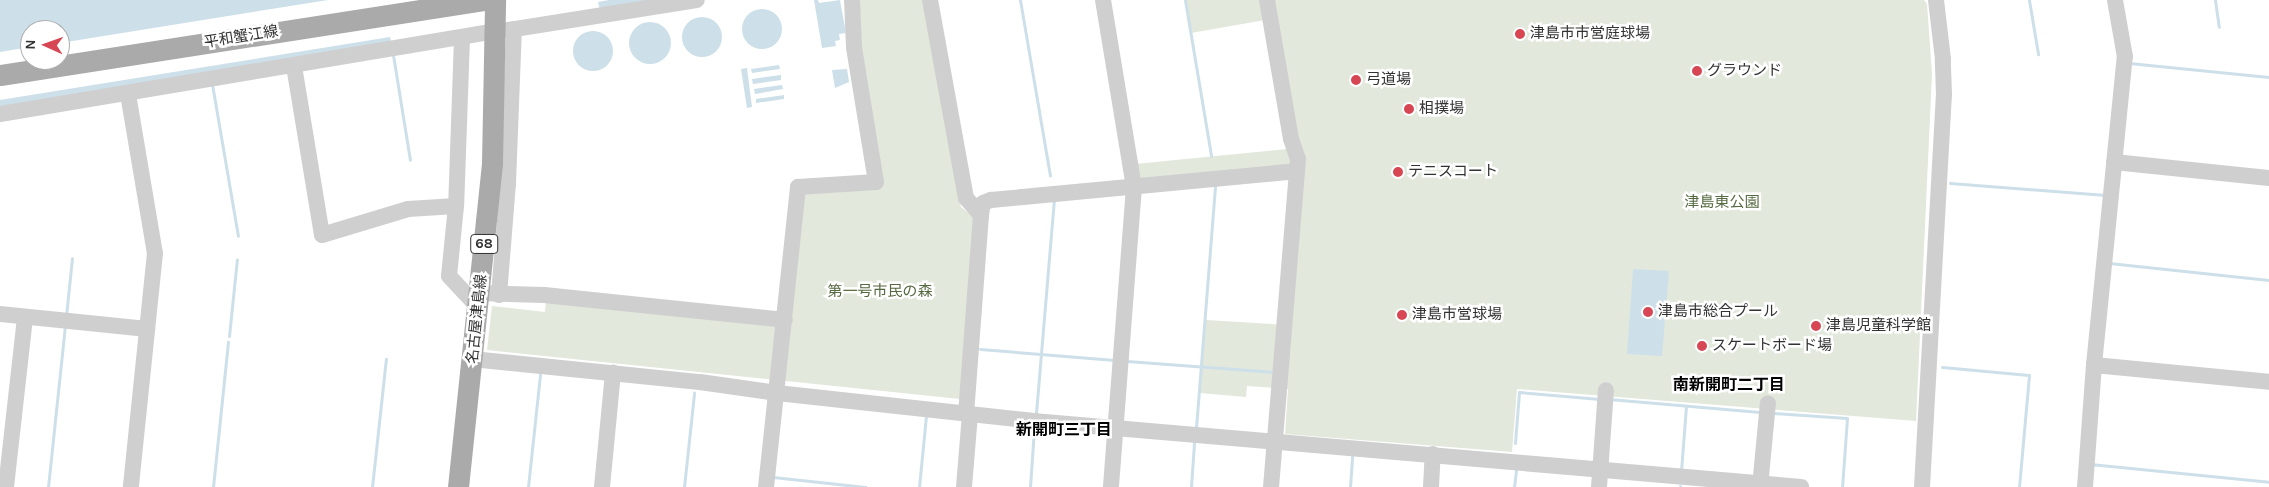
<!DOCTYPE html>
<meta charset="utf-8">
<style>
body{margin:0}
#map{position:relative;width:2269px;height:487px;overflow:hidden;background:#fff;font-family:Karla,"Noto Sans JP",sans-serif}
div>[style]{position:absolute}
.green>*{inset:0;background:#e2e8dc}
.water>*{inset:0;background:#cddfe9}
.round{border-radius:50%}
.stream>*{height:3px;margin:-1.5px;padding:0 1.5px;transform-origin:1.5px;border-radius:1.5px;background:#cddfe9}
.minor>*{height:16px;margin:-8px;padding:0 8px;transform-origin:8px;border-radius:8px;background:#cfcfcf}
.major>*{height:21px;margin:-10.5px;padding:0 10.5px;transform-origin:10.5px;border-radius:10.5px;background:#aaa}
.dots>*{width:14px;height:14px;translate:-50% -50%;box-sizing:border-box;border:2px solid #fff;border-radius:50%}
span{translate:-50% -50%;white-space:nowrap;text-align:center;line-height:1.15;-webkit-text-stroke:5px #fff;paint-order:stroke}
.shield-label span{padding:1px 4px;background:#fff;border:1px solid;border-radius:4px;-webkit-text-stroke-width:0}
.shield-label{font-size:14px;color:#323232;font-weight:700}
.poi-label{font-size:15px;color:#323232}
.left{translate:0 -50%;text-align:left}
.street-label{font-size:15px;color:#323232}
.park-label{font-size:15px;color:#566a42}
.neighbourhood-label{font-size:16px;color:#000;font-weight:700}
.north{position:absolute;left:20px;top:20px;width:50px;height:50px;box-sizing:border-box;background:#fff;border:1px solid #adadad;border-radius:50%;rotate:272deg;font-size:14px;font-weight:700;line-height:20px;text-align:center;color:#323232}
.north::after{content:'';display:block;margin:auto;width:18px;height:22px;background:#d74653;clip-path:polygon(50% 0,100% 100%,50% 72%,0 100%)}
</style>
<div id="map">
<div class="green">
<i style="clip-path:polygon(857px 0,926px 0,961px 207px,975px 218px,960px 399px,487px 350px,492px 306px,545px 312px,546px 301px,788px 327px,802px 192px,881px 185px,859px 61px)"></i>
<i style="clip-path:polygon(1186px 0,1924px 0,1927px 4px,1932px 74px,1916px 421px,1517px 389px,1512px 452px,1285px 434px,1288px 389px,1247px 386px,1246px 397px,1200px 393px,1206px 320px,1288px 325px,1301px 176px,1137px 183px,1135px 164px,1287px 149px,1265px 20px,1191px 33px)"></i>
</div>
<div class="water">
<i style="clip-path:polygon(0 0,328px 0,60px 43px,60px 30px,30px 30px,30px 47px,0 52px)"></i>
<i style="clip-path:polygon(609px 0,663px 0,600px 10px,598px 2px)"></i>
<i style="clip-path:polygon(814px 0,818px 0,819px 3px,840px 0,846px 33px,839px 34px,840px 40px,835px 41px,836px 46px,822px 48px)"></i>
<i class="round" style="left:742px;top:9px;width:40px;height:40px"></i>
<i class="round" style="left:682px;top:17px;width:40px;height:40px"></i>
<i class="round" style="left:629px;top:22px;width:42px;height:42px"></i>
<i class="round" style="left:573px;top:31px;width:40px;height:40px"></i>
<i style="clip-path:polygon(390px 37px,392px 45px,0 109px,0 100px)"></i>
<i style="clip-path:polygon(779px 65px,780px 69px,752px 73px,751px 69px)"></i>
<i style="clip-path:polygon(747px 68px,752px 107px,747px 108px,741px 69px)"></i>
<i style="clip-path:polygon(847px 69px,849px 82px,835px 88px,832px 70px)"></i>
<i style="clip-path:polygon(781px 75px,781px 80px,753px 84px,752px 79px)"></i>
<i style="clip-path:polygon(782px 85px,783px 89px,755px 94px,754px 89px)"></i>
<i style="clip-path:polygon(784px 95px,784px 99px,756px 103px,756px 99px)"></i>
<i style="clip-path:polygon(1633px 269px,1669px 271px,1662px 356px,1627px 354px)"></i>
</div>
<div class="stream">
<i style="left:1020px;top:0;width:178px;rotate:80.3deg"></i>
<i style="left:1185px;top:0;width:158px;rotate:80.5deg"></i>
<i style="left:2029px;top:0;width:55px;rotate:80.5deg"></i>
<i style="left:2215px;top:0;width:27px;rotate:82deg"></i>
<i style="left:393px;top:55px;width:106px;rotate:80.8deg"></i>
<i style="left:2129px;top:63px;width:141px;rotate:5.7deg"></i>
<i style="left:212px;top:84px;width:154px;rotate:80.3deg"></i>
<i style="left:1950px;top:183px;width:156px;rotate:4.4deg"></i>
<i style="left:2109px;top:263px;width:161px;rotate:6.1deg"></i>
<i style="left:66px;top:316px;width:58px;rotate:-84.1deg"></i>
<i style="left:229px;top:336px;width:77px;rotate:-84.1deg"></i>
<i style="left:980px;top:349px;width:135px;rotate:4.7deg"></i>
<i style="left:1127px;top:361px;width:147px;rotate:4.3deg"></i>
<i style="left:1942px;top:367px;width:87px;rotate:5.3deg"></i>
<i style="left:2029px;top:375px;width:112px;rotate:95.1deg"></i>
<i style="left:1609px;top:399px;width:154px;rotate:4.9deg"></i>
<i style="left:1036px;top:413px;width:214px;rotate:-85.2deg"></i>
<i style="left:1773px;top:413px;width:74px;rotate:3.9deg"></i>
<i style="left:1847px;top:418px;width:69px;rotate:94.1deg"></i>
<i style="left:1196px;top:428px;width:245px;rotate:-85.5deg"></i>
<i style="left:1515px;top:443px;width:51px;rotate:-85.5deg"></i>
<i style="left:1519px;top:392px;width:81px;rotate:4.9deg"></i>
<i style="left:2090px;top:464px;width:180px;rotate:5.7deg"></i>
<i style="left:1681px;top:471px;width:65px;rotate:-85.6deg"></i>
<i style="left:773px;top:477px;width:93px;rotate:6.2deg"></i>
<i style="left:48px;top:487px;width:162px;rotate:-84deg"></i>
<i style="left:213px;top:487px;width:146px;rotate:-84.1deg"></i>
<i style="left:372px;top:487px;width:129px;rotate:-83.8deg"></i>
<i style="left:528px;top:487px;width:113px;rotate:-83.9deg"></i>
<i style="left:684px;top:487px;width:95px;rotate:-83.9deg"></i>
<i style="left:919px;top:487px;width:72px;rotate:-84.4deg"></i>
<i style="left:1030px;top:487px;width:58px;rotate:-86.1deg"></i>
<i style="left:1191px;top:487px;width:44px;rotate:-86.1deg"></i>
<i style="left:1350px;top:487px;width:31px;rotate:-86deg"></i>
<i style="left:1514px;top:487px;width:17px;rotate:-83deg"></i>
<i style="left:1680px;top:487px;width:1px;rotate:-90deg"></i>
</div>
<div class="minor">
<i style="left:930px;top:0;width:201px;rotate:79.7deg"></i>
<i style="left:966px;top:198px;width:23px;rotate:49deg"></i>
<i style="left:981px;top:215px;width:199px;rotate:94.3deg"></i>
<i style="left:1103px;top:0;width:190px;rotate:80.6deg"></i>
<i style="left:1134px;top:187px;width:301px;rotate:94.4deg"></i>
<i style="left:1267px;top:0;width:141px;rotate:80.2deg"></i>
<i style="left:1291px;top:139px;width:21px;rotate:71deg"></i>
<i style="left:1298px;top:159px;width:329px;rotate:94.7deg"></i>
<i style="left:508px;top:30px;width:191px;rotate:-9deg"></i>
<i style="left:462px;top:38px;width:168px;rotate:92deg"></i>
<i style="left:456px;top:206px;width:70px;rotate:95.7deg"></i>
<i style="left:449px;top:276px;width:42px;rotate:46.9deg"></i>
<i style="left:294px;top:66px;width:171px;rotate:80.6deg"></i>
<i style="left:322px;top:235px;width:90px;rotate:-16.8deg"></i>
<i style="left:408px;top:209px;width:48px;rotate:-3.6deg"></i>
<i style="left:128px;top:94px;width:161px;rotate:80.4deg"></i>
<i style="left:155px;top:253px;width:235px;rotate:95.9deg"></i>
<i style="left:0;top:114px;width:493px;rotate:-9.5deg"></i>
<i style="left:2114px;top:162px;width:156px;rotate:5.9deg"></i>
<i style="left:981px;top:215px;width:12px;rotate:-81deg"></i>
<i style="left:983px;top:203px;width:9px;rotate:-21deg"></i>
<i style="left:991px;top:200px;width:306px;rotate:-5.4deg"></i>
<i style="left:479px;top:293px;width:65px;rotate:1.8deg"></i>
<i style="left:544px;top:295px;width:242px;rotate:5.9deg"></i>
<i style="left:499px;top:295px;width:112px;rotate:-85.4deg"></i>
<i style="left:508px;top:183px;width:154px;rotate:-87.8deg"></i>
<i style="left:0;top:314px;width:148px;rotate:5.8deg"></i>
<i style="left:472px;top:359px;width:229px;rotate:5.8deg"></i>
<i style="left:700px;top:382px;width:78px;rotate:8.1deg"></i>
<i style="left:777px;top:393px;width:270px;rotate:6.2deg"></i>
<i style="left:1045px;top:422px;width:759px;rotate:4.91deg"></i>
<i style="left:2094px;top:365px;width:176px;rotate:5.5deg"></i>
<i style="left:6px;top:487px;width:170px;rotate:-83.6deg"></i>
<i style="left:602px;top:487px;width:115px;rotate:-84.5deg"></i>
<i style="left:766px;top:487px;width:302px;rotate:-83.9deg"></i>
<i style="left:798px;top:187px;width:78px;rotate:-3.7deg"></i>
<i style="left:876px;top:182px;width:137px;rotate:-99.3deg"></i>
<i style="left:854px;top:47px;width:47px;rotate:-92.4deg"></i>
<i style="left:964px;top:487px;width:73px;rotate:-85.3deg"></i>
<i style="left:1431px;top:487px;width:33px;rotate:-87deg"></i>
<i style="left:1599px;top:487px;width:97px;rotate:-85.9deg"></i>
<i style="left:1760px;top:487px;width:84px;rotate:-84.6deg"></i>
<i style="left:1922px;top:487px;width:393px;rotate:-86.8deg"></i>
<i style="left:1944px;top:95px;width:36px;rotate:-92deg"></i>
<i style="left:1943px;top:59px;width:59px;rotate:-96.8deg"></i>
<i style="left:2085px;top:487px;width:122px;rotate:-85.8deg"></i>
<i style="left:2094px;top:365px;width:310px;rotate:-84.3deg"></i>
<i style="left:2125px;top:57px;width:58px;rotate:-100deg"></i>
</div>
<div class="major">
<i style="left:0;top:75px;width:489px;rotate:-8.8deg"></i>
<i style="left:458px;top:487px;width:326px;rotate:-84deg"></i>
<i style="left:492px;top:163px;width:163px;rotate:-88.9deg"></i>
</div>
<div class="dots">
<i style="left:1520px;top:34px;background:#d74653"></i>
<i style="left:1697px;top:71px;background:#d74653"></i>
<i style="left:1356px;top:80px;background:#d74653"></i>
<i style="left:1409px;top:109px;background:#d74653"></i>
<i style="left:1398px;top:172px;background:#d74653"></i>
<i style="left:1648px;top:312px;background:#d74653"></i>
<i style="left:1402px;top:315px;background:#d74653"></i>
<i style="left:1816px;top:326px;background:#d74653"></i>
<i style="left:1702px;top:346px;background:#d74653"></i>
</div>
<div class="shield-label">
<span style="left:484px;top:244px">68</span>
</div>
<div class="poi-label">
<span class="left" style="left:1530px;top:34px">津島市市営庭球場</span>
<span class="left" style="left:1707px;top:71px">グラウンド</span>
<span class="left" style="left:1366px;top:80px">弓道場</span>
<span class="left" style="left:1419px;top:109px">相撲場</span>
<span class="left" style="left:1408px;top:172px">テニスコート</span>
<span class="left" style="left:1658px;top:312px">津島市総合プール</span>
<span class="left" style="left:1412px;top:315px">津島市営球場</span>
<span class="left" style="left:1826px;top:326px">津島児童科学館</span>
<span class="left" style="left:1712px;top:346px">スケートボード場</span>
</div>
<div class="street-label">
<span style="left:241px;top:37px;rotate:-9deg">平和蟹江線</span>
<span style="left:477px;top:319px;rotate:-84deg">名古屋津島線</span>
</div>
<div class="park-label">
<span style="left:1722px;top:203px">津島東公園</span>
<span style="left:880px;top:292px">第一号市民の森</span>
</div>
<div class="neighbourhood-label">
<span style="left:1729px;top:385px">南新開町二丁目</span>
<span style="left:1064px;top:430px">新開町三丁目</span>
</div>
<div class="north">N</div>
</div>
